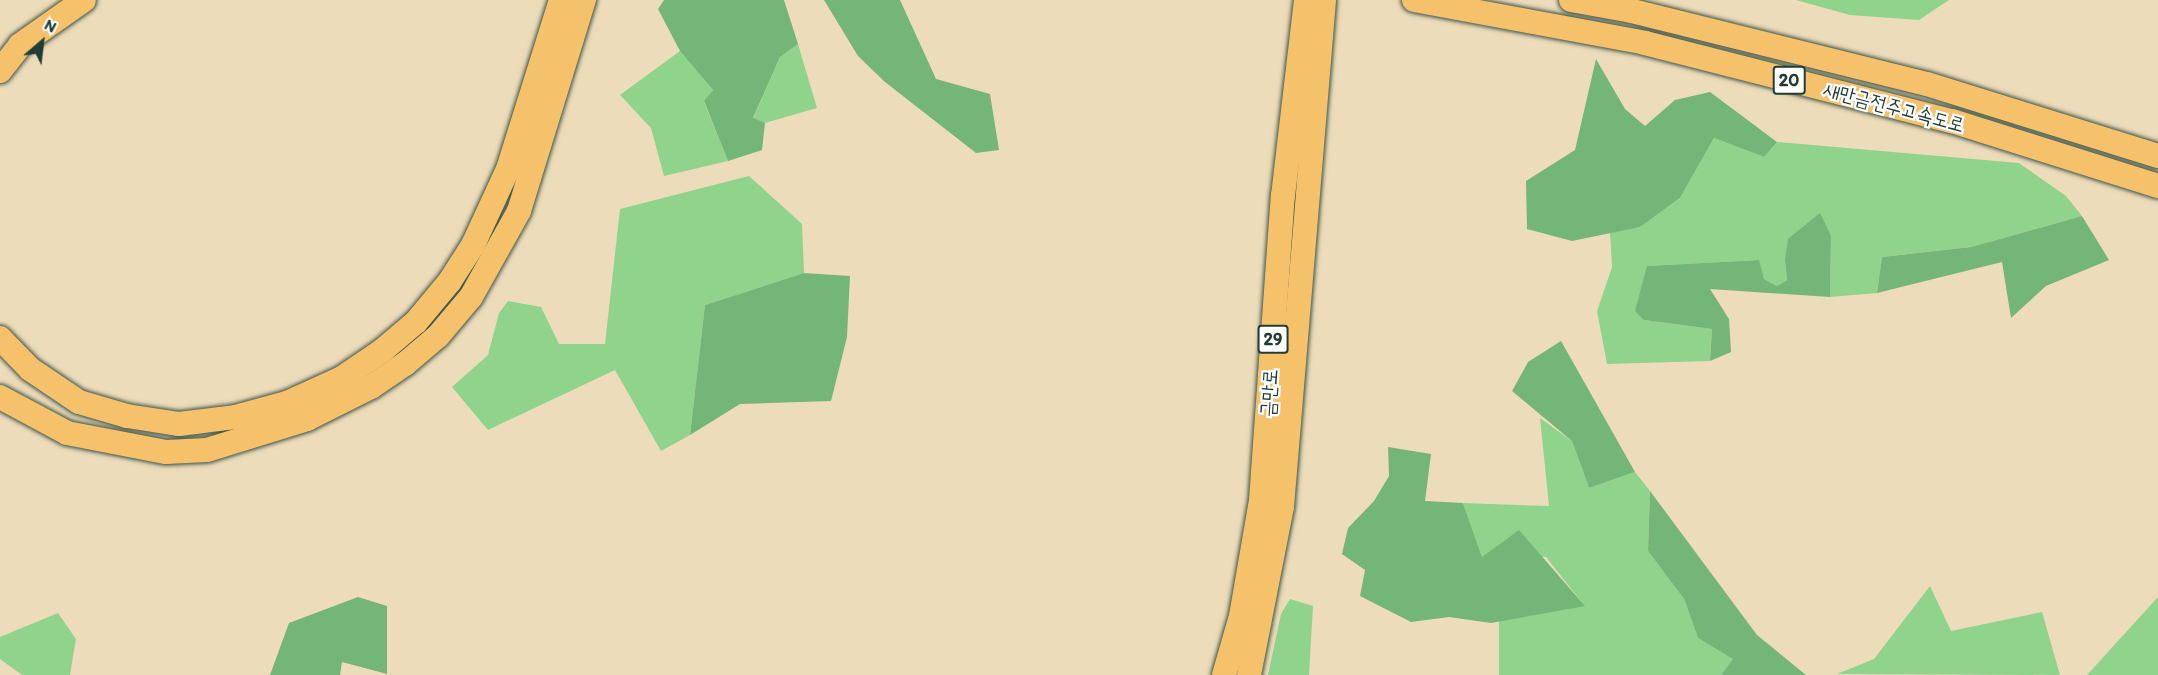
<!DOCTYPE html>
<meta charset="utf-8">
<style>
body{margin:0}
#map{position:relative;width:2158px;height:675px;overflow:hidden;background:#eddcba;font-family:Itim,"Poor Story",sans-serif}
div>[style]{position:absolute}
.green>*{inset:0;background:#90d38c}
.forest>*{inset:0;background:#74b578}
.roads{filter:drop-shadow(0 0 2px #3e5548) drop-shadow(0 0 2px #3e5548)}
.highway>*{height:24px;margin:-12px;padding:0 12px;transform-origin:12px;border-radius:12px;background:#f6c16b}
span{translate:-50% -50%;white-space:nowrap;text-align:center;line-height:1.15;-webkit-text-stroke:4.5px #fff;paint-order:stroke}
.shield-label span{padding:2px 4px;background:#fff;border:2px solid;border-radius:4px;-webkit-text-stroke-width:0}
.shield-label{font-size:18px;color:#1f3d34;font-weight:700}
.street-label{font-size:20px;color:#1f3d34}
.north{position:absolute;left:12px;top:12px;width:60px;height:60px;-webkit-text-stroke:4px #fff;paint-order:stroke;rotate:28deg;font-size:16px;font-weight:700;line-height:24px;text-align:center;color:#1f3d34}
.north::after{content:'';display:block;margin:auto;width:21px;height:27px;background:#1f3d34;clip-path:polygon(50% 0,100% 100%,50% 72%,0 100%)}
</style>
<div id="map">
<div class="green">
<i style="clip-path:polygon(1796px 0,1949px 0,1919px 20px,1850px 15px)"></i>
<i style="clip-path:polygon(798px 44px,817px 108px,765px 123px,753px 119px,780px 57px)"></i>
<i style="clip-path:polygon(680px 51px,713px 90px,704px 102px,728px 161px,664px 176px,651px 128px,620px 95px)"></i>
<i style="clip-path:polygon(1714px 138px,1764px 157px,1777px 142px,2019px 163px,2066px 196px,2082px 216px,1971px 247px,1882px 257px,1877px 293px,1830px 297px,1831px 236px,1785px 260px,1787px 280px,1777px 286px,1764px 279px,1758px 260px,1647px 266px,1644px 320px,1712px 329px,1710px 361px,1607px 364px,1597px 311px,1612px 267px,1610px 231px,1640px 227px,1680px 198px)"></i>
<i style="clip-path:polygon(749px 176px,802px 224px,804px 273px,705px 305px,690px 435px,661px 451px,615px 370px,488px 430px,452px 387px,488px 355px,499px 313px,508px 301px,541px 307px,559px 344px,605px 344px,620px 209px)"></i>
<i style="clip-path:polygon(1540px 418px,1572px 441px,1589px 488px,1635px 472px,1650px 491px,1648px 551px,1684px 599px,1698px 638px,1734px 659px,1721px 675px,1499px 675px,1499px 621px,1584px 605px,1546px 557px,1482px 557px,1463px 503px,1549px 506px)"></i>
<i style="clip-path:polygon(1930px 586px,1951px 631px,2042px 612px,2060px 675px,1837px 674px,1874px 659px)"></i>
<i style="clip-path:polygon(2158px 597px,2158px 675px,2087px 675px)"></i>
<i style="clip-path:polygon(1290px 599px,1313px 606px,1309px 675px,1268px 675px,1281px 614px)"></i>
<i style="clip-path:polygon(58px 613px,76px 639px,70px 675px,22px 675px,0 659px,0 637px)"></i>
</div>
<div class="forest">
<i style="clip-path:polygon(664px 0,784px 0,798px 44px,780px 57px,753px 118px,765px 123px,762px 150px,728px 161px,704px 101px,713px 90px,680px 51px,658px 9px)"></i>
<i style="clip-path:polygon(824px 0,900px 0,936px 79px,990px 94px,999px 150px,976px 153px,885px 82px,858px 56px)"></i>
<i style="clip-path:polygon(1596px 59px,1625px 109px,1645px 126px,1675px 100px,1710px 92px,1777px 142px,1764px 157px,1714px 138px,1680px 198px,1640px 227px,1572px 241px,1527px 229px,1526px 181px,1575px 150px)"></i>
<i style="clip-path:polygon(1820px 213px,1831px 236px,1830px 297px,1710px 289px,1729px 319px,1731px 352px,1710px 361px,1712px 329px,1644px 320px,1635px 311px,1647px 266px,1759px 260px,1764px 279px,1777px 286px,1787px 280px,1785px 260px,1788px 239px)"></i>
<i style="clip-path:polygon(2082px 216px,2109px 260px,2046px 286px,2011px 318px,2002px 262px,1877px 293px,1882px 257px,1971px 247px)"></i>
<i style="clip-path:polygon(804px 273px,850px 276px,847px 337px,831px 401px,740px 404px,690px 435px,705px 305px)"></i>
<i style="clip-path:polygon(1561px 341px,1635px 472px,1589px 488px,1572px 441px,1512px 391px,1528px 362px)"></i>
<i style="clip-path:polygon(1388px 447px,1431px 454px,1425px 501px,1463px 503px,1482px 557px,1519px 530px,1585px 606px,1491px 623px,1449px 617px,1411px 622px,1360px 596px,1365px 570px,1342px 554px,1348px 528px,1374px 501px,1389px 476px)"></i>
<i style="clip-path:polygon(1650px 491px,1757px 635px,1806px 675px,1721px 675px,1733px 659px,1698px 638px,1684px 599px,1648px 551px)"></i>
<i style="clip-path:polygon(358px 597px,387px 606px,387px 674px,342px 662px,340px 675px,270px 675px,289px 623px)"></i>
</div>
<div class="roads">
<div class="highway">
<i style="left:1414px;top:0;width:235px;rotate:10.5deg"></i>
<i style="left:1645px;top:43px;width:317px;rotate:14.3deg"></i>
<i style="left:1952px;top:121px;width:216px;rotate:17.5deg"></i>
<i style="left:1571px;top:0;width:62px;rotate:10.2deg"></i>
<i style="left:1632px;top:11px;width:304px;rotate:13.9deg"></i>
<i style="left:1927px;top:84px;width:242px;rotate:17.3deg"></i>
<i style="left:0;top:71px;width:33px;rotate:-52deg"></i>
<i style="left:20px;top:45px;width:78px;rotate:-35.1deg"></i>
<i style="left:0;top:338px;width:43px;rotate:45.9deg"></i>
<i style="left:30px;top:369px;width:59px;rotate:34deg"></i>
<i style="left:79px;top:402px;width:50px;rotate:16.3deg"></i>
<i style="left:127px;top:416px;width:53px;rotate:8.7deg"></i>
<i style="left:179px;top:424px;width:56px;rotate:-7.1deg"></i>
<i style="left:235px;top:417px;width:54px;rotate:-15.1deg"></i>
<i style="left:287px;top:403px;width:60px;rotate:-24.4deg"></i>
<i style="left:342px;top:378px;width:50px;rotate:-34.3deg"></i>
<i style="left:383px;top:350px;width:43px;rotate:-40.3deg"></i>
<i style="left:416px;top:322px;width:53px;rotate:-50.3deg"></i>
<i style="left:450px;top:281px;width:43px;rotate:-57.4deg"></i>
<i style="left:473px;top:245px;width:84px;rotate:-65.3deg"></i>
<i style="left:508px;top:169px;width:177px;rotate:-72.6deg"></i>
<i style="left:0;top:397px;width:76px;rotate:28.2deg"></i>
<i style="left:67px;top:433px;width:101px;rotate:10.9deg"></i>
<i style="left:166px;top:452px;width:41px;rotate:-2.8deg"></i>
<i style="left:207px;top:450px;width:105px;rotate:-17.2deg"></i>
<i style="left:307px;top:419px;width:72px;rotate:-26.6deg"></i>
<i style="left:371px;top:387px;width:41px;rotate:-34.1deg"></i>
<i style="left:405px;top:364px;width:43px;rotate:-40.3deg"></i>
<i style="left:438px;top:336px;width:51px;rotate:-49.8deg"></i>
<i style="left:471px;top:297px;width:98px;rotate:-60.8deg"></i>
<i style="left:519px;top:211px;width:221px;rotate:-72.9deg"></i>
<i style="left:1224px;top:675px;width:61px;rotate:-73.9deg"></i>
<i style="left:1241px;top:616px;width:118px;rotate:-80.2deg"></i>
<i style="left:1261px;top:500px;width:305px;rotate:-85.9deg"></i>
<i style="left:1283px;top:196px;width:197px;rotate:-83.3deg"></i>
<i style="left:1249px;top:675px;width:171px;rotate:-78.9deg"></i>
<i style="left:1282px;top:507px;width:509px;rotate:-85.26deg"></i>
</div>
</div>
<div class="shield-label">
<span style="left:1789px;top:80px">20</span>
<span style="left:1273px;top:339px">29</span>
</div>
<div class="street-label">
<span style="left:1894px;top:107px;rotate:15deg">새만금전주고속도로</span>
<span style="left:1269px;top:393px;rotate:-86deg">금만로</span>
</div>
<div class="north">N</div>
</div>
